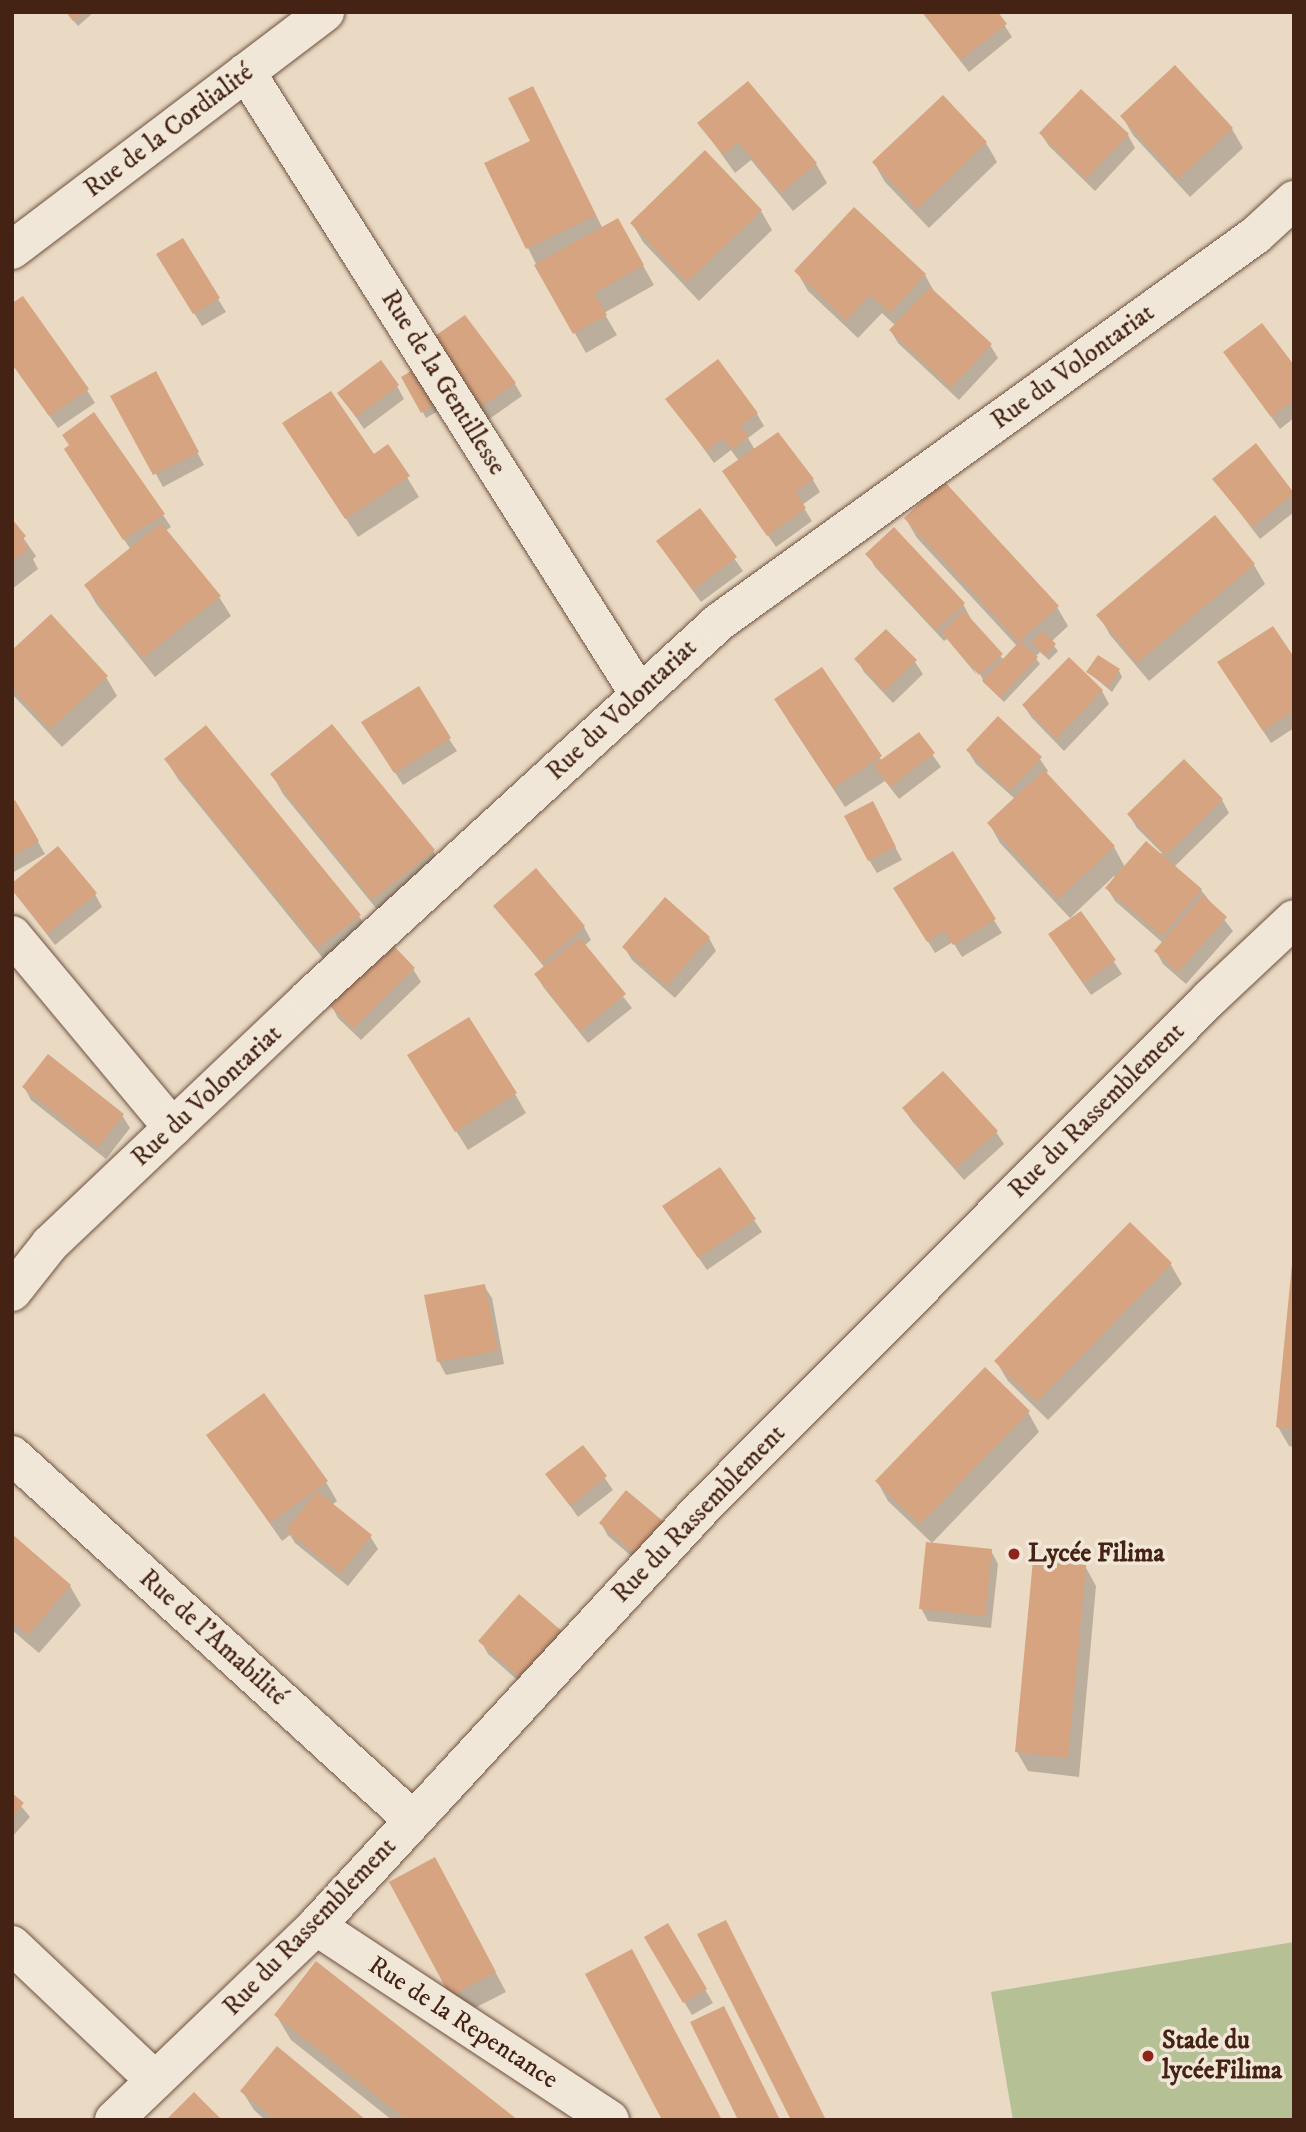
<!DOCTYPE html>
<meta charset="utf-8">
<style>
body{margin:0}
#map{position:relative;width:1306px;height:2132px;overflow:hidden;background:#eadac3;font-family:"IM FELL DW Pica",serif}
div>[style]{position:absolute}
.green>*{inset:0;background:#b5c095}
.shadow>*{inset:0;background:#0003}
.building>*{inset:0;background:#d7a481}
.roads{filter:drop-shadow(0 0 2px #6e5140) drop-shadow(0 0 2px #6e5140)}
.street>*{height:38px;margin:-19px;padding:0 19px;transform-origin:19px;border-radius:19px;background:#f1e7d8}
.dots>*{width:19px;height:19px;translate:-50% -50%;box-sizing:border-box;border:4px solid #f1e7d8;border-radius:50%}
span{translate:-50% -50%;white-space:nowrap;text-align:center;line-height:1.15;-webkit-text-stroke:7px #f1e7d8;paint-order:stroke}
.street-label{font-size:26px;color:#452314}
.poi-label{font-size:26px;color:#452314;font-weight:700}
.left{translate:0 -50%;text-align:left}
.frame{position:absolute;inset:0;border:14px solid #452314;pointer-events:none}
</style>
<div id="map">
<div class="green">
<i style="clip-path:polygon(1294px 1942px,1294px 2120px,1013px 2120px,991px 1992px)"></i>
</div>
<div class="shadow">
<i style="clip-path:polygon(66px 12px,94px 12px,78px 26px)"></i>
<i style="clip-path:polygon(922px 12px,996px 12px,1012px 37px,969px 72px)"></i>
<i style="clip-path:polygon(532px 88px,603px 229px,618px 221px,654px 285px,604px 313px,617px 335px,586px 353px,537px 266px,486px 164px,532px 142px)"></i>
<i style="clip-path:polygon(1122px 116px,1232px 129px,1243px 148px,1190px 197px,1133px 135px)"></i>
<i style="clip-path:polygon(700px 124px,816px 164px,827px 183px,793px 211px,751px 160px,735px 173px)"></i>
<i style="clip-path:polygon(1041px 134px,1128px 135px,1135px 148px,1095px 191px,1049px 146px)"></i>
<i style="clip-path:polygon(986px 143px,997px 162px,929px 228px,885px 182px,874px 163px)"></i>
<i style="clip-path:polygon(761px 211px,772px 230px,699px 301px,643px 242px,632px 223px)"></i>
<i style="clip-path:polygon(182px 240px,226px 312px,202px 326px,158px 255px)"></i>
<i style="clip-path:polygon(797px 272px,925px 275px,935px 293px,990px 345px,998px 358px,959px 400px,898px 343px,891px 331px,896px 326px,882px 313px,858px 338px,808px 291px)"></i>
<i style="clip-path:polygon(1225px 353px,1294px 368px,1294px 418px,1280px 429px)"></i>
<i style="clip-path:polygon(435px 357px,515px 384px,522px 396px,482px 424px)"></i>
<i style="clip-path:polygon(12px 364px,87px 390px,95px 403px,58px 428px)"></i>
<i style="clip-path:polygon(403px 377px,445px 407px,426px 418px)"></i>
<i style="clip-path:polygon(162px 386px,204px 465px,163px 487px,113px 396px)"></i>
<i style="clip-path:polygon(397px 386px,404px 399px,364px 429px,340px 394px)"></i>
<i style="clip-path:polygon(668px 399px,757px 414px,764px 426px,748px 438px,755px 450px,813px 480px,820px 492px,802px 505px,812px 521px,776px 547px,724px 472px,739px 461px,731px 450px,714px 463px)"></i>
<i style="clip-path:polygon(296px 443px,373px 456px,388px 446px,419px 497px,358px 537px)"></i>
<i style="clip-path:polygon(73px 462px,163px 515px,171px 527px,165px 531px,219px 597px,231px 616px,155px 677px,97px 605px,86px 586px,131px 550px)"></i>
<i style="clip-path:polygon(1214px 479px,1294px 493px,1294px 512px,1260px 539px)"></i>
<i style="clip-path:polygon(700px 510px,743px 571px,701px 602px,666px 554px)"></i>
<i style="clip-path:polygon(906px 519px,1057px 607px,1068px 626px,1051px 642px,1058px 651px,1049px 660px,1040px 652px,1035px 657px,1040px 664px,1004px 702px,984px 682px,976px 666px,973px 668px,977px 675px,947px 639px,944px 641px,875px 567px,868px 554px,963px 604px,970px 617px,968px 619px,1004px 660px,1017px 646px,917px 538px)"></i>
<i style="clip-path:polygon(12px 522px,36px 556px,33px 559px,38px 569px,12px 589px)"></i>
<i style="clip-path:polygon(1254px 565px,1265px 584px,1149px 681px,1110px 635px,1099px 615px)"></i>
<i style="clip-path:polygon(12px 652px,106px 677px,117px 696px,62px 747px,12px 694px)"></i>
<i style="clip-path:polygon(857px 659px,915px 662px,923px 674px,893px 703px,864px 672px)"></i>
<i style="clip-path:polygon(1069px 660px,1102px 691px,1109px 704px,1064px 751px,1032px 718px,1024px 706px)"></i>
<i style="clip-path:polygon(1294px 661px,1294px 728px,1271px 743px,1227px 676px)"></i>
<i style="clip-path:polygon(822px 669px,882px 761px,918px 734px,941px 767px,899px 799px,885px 781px,845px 807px,787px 719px)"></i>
<i style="clip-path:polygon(1119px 671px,1122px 677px,1112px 692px,1088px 672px)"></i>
<i style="clip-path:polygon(371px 735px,449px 739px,457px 751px,403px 785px)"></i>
<i style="clip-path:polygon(968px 751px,1040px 759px,1048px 771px,1046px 774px,1114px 847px,1125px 867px,1162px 853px,1137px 828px,1129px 815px,1184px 761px,1222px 800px,1229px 813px,1174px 867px,1201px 890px,1233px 931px,1186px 984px,1163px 964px,1156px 951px,1163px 943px,1115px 901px,1107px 888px,1116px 878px,1114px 876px,1070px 918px,1000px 843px,989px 823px,1015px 799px,976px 764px)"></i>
<i style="clip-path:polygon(166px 760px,359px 916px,370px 935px,330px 967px,178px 779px)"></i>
<i style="clip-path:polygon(272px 774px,433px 851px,444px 870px,384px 918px,283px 794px)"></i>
<i style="clip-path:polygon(15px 802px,45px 854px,12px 873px,12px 804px)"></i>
<i style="clip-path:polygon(879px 816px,902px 860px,877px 873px,869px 860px)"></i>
<i style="clip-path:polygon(952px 853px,1002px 933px,962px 957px,953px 942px,935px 953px,903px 901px)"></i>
<i style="clip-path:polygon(12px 889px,95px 894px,102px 907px,55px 945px)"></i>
<i style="clip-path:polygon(495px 906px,584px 927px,591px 940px,584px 946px,632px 1008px,588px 1043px,544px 988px,536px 975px,545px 968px)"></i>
<i style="clip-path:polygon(1081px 913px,1122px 974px,1091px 995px,1058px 948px)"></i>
<i style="clip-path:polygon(709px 938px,716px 951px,675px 998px,632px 960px,624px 947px)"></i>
<i style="clip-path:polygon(413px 969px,421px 982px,361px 1040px,338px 1018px,331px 1005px)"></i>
<i style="clip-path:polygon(421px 1075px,515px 1094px,526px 1113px,468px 1150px)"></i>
<i style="clip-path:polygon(24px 1087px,122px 1115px,130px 1128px,106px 1159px,31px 1100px)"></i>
<i style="clip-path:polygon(904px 1109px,996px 1132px,1004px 1144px,964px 1180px,912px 1121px)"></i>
<i style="clip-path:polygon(672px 1219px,754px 1220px,762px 1232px,707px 1270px)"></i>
<i style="clip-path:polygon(1130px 1225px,1171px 1265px,1182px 1284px,1048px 1420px,1008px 1381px,996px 1361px)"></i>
<i style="clip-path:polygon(1294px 1263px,1294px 1447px,1289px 1446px,1278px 1427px)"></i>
<i style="clip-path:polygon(484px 1286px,492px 1298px,504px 1364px,446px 1375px,439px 1362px,426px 1296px)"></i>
<i style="clip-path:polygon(1028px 1412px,1039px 1432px,932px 1543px,888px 1501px,877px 1481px)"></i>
<i style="clip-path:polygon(208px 1436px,326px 1482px,337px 1501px,332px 1505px,370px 1536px,378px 1549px,348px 1586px,295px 1543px,290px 1535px,282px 1541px)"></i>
<i style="clip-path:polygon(583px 1447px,613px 1490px,578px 1517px,548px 1474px)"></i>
<i style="clip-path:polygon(626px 1492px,644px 1567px,608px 1536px,601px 1523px)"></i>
<i style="clip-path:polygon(12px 1536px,70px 1586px,81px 1605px,39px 1653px,12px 1630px)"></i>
<i style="clip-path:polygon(991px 1551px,998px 1564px,991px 1628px,928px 1621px,921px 1608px)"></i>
<i style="clip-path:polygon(1085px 1566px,1096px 1586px,1079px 1777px,1028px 1771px,1017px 1752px)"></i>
<i style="clip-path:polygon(519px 1597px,531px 1692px,488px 1654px,481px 1641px)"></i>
<i style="clip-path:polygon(12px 1795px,30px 1817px,12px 1837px)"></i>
<i style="clip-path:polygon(446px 1879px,506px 1992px,463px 2014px,452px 1995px)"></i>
<i style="clip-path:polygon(667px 1925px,713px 2003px,692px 2015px,646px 1938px)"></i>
<i style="clip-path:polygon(276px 2015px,515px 2120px,392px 2120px,291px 2040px)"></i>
<i style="clip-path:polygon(242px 2091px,363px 2120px,265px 2120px,254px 2110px)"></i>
</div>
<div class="building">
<i style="clip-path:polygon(66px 12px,84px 12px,73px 21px)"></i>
<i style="clip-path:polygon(922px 12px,998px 12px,1007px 24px,960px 60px)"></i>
<i style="clip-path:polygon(1175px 65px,1233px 128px,1178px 179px,1120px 116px)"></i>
<i style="clip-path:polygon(748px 81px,817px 163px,781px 193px,738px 142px,723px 155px,697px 123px)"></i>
<i style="clip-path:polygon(533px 86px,596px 215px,526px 249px,484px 163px,530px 141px,508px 98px)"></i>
<i style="clip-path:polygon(1081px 89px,1129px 134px,1086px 179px,1039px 133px)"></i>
<i style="clip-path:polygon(943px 95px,987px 142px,917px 209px,872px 162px)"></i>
<i style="clip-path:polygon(705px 150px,762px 210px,687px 282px,630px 223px)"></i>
<i style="clip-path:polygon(854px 207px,926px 274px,890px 313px,870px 295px,846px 320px,794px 271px)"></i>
<i style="clip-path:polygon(618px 218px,644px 265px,594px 293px,607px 315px,573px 334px,534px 265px)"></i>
<i style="clip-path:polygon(183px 238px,220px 298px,193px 314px,156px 254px)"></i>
<i style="clip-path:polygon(930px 287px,992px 344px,951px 388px,889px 330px)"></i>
<i style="clip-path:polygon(23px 296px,89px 389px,49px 416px,12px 364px,12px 303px)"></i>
<i style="clip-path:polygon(465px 315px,516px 383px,473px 412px,425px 343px)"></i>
<i style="clip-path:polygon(1262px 323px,1294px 365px,1294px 400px,1271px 417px,1223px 352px)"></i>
<i style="clip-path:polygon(718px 359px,758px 413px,740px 426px,749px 437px,732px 450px,722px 438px,706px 451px,665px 399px)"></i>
<i style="clip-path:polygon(381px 360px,399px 385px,356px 417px,337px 393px)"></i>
<i style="clip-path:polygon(423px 364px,443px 400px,421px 413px,401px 377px)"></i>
<i style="clip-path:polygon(156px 371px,199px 452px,153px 475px,110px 396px)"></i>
<i style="clip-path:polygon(331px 391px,374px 454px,388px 444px,410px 476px,345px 519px,282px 423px)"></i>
<i style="clip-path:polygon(94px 412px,165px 514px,123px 540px,64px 449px,69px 445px,62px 435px)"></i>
<i style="clip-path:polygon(778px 432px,814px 479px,795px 492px,806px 508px,767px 536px,722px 471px)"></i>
<i style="clip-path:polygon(1256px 443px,1294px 493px,1252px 527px,1212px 479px)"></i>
<i style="clip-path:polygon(944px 481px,1059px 606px,1020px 641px,1038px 657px,1000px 698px,982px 681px,1019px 642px,904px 518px)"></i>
<i style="clip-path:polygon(700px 508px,737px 557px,693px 590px,656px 541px)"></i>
<i style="clip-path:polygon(1215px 515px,1255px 564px,1137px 663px,1096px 615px)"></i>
<i style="clip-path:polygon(12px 519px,26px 536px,22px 540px,29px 548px,12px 561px)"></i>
<i style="clip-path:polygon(161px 523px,221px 596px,143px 658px,84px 585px)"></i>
<i style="clip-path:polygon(894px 527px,965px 603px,936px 630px,865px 554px)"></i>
<i style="clip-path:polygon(964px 611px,1003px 654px,979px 675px,941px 632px)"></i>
<i style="clip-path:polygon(51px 614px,108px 676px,50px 729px,12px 688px,12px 650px)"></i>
<i style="clip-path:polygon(1273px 626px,1294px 657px,1294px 710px,1263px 731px,1217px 662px)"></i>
<i style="clip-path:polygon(886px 629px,917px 660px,885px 691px,854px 659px)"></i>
<i style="clip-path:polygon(1043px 631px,1056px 644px,1045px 656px,1031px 642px)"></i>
<i style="clip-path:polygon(1098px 655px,1120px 669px,1109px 687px,1086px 672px)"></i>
<i style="clip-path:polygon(1069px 657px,1103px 690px,1056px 739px,1022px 705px)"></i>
<i style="clip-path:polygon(822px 667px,882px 756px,833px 788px,774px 699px)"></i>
<i style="clip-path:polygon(419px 686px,451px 738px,394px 773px,361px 722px)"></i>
<i style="clip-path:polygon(998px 716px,1042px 757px,1010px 791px,966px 750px)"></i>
<i style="clip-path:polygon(332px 724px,435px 850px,372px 900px,270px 774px)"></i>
<i style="clip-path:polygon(206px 725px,361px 915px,318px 948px,164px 759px)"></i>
<i style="clip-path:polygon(919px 732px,935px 753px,890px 787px,874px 765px)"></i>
<i style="clip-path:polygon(1184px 759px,1223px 799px,1166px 855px,1127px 814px)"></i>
<i style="clip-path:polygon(1044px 770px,1115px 846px,1058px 899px,987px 823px)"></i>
<i style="clip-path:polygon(15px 800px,39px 841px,12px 856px,12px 802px)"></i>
<i style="clip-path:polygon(873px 801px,896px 847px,868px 861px,844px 816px)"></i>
<i style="clip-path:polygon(1146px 841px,1202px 889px,1162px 936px,1105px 888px)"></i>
<i style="clip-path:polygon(58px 846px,97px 893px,47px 934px,12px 890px,12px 883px)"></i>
<i style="clip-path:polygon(953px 851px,996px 919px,953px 945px,944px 931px,927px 942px,893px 888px)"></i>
<i style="clip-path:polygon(536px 868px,585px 926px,542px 963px,493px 906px)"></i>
<i style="clip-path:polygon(1203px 895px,1227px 917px,1178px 972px,1154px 951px)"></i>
<i style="clip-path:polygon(665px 897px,710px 937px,667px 986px,622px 947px)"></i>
<i style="clip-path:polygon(1081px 911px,1116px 960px,1083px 983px,1048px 934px)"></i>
<i style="clip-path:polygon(580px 938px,626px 994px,580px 1031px,534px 974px)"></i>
<i style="clip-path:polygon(392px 944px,415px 968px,353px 1029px,329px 1005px)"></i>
<i style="clip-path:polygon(469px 1017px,517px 1093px,455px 1132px,407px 1055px)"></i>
<i style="clip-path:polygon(48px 1054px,124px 1114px,98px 1147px,22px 1087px)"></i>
<i style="clip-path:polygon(943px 1071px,998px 1131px,956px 1168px,902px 1108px)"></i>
<i style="clip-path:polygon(720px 1167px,756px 1219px,698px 1258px,662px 1206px)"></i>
<i style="clip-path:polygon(1130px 1222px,1172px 1263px,1037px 1402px,994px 1361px)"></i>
<i style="clip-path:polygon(1292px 1264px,1294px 1264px,1294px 1429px,1276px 1427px)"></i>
<i style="clip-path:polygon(485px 1284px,498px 1351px,437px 1362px,424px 1295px)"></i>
<i style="clip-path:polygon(985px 1367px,1030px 1411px,920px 1524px,875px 1481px)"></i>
<i style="clip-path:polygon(264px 1393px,328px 1481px,270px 1523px,206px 1435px)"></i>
<i style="clip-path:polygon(583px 1445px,607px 1476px,570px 1506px,545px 1474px)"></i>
<i style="clip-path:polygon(626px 1490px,664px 1522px,636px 1555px,599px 1523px)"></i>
<i style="clip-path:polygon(317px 1491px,372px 1535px,340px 1574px,286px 1530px)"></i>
<i style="clip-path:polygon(12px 1534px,71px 1585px,28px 1635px,12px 1621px)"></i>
<i style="clip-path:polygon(926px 1542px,992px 1549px,985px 1616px,919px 1609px)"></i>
<i style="clip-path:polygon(1033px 1560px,1086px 1565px,1068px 1758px,1015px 1752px)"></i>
<i style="clip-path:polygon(519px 1594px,564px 1633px,523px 1680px,478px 1641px)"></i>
<i style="clip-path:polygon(12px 1793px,24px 1803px,12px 1816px)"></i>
<i style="clip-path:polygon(435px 1857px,496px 1972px,450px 1996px,389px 1882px)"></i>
<i style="clip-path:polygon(726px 1920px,826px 2120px,791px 2120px,697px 1934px)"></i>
<i style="clip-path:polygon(668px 1923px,707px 1989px,683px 2003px,644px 1937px)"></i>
<i style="clip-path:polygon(632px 1949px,722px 2120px,662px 2120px,585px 1974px)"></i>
<i style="clip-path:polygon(316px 1961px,518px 2120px,407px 2120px,274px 2015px)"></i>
<i style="clip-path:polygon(724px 2006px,780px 2120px,738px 2120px,690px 2022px)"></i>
<i style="clip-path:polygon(277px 2046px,366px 2120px,276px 2120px,240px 2091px)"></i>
<i style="clip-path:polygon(194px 2092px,222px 2120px,166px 2120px)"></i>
</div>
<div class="roads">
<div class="street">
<i style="left:246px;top:72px;width:736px;rotate:57.71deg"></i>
<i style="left:12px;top:250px;width:393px;rotate:-37.2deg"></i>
<i style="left:12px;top:935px;width:251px;rotate:50.2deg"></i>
<i style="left:12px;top:1292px;width:61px;rotate:-51.6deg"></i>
<i style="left:50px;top:1244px;width:357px;rotate:-43.5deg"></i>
<i style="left:309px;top:998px;width:556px;rotate:-42.52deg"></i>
<i style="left:719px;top:622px;width:662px;rotate:-35.78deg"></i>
<i style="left:1256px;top:235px;width:52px;rotate:-42.6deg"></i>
<i style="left:12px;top:1455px;width:542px;rotate:42.31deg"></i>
<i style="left:316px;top:1926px;width:352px;rotate:33.4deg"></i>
<i style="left:12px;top:1945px;width:197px;rotate:43.4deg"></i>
<i style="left:114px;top:2120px;width:280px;rotate:-43.8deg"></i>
<i style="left:316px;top:1926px;width:568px;rotate:-47.28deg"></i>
<i style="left:701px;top:1509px;width:721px;rotate:-45.11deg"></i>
<i style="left:1210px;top:998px;width:115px;rotate:-43.2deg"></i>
</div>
</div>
<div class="dots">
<i style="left:1014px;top:1554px;background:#8f2418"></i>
<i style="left:1148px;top:2056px;background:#8f2418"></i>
</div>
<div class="street-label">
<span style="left:169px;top:131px;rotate:-37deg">Rue de la Cordialité</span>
<span style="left:1073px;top:367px;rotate:-36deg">Rue du Volontariat</span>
<span style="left:443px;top:383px;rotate:58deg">Rue de la Gentillesse</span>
<span style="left:622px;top:710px;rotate:-43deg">Rue du Volontariat</span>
<span style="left:207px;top:1096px;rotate:-43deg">Rue du Volontariat</span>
<span style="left:1097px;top:1111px;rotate:-45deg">Rue du Rassemblement</span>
<span style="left:699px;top:1514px;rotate:-46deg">Rue du Rassemblement</span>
<span style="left:213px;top:1638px;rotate:42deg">Rue de l'Amabilité</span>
<span style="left:310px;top:1927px;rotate:-46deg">Rue du Rassemblement</span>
<span style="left:463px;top:2023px;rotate:33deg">Rue de la Repentance</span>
</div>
<div class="poi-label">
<span class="left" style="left:1028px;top:1554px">Lycée Filima</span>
<span class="left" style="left:1162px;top:2056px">Stade du<br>lycéeFilima</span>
</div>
<div class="frame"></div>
</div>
